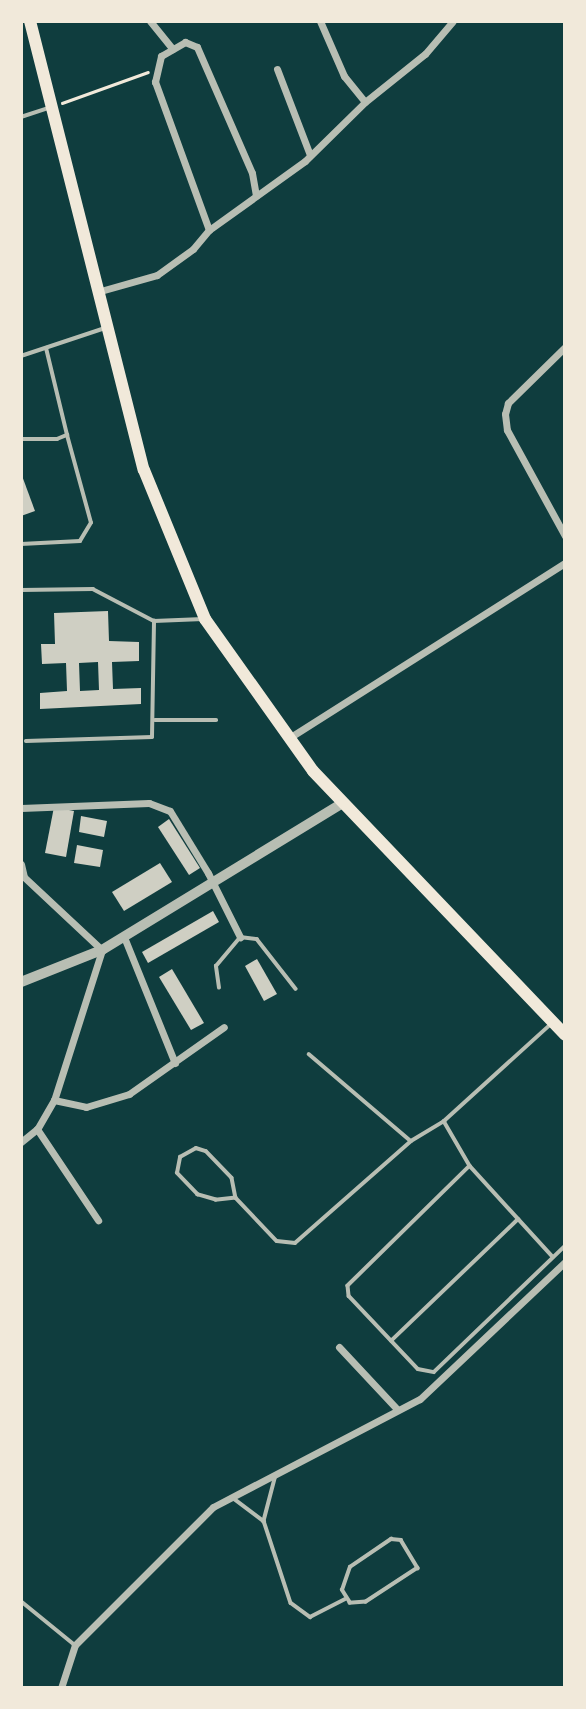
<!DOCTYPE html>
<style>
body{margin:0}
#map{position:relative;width:586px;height:1709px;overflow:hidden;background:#0f3d3e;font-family:Poppins,sans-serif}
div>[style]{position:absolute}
.building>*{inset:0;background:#cfcfc3}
.path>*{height:2.5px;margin:-1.25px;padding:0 1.25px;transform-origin:1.25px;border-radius:1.25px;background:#f1e9da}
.service>*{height:3.5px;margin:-1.75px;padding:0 1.75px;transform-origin:1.75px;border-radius:1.75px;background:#b8beb3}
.minor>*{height:7px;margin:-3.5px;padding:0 3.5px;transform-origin:3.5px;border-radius:3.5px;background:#b8beb3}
.tertiary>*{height:10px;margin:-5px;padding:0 5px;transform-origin:5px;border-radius:5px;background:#b8beb3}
.primary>*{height:12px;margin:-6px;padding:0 6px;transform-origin:6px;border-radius:6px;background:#f1e9da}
span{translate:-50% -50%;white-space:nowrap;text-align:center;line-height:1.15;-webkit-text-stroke:7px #f1e9da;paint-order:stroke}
.frame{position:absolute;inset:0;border:23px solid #f1e9da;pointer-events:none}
</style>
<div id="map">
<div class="building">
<i style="clip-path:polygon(21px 473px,35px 511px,21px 516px)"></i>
<i style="clip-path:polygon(evenodd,108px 611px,109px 641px,139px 642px,139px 661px,112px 662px,113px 689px,141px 688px,141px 704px,40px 709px,40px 693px,67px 691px,66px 663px,42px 664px,41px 644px,55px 644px,54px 613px,108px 611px,98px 662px,99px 690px,80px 691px,79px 663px,98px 662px)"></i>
<i style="clip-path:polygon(54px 807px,74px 811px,66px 857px,45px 853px)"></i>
<i style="clip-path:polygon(81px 816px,107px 821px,104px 837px,79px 832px)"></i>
<i style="clip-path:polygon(169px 819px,200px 868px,189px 875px,158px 827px)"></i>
<i style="clip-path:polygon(77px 845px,103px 850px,100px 867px,74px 863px)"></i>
<i style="clip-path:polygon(160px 863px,172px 882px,124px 911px,112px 892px)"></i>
<i style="clip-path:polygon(213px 911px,219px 922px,148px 963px,142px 952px)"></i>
<i style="clip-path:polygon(257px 959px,277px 994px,264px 1001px,245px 966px)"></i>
<i style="clip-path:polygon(172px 969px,204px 1023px,191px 1030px,159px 977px)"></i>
</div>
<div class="path">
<i style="left:62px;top:103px;width:91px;rotate:-19.8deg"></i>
</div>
<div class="service">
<i style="left:21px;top:117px;width:28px;rotate:-18deg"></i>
<i style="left:21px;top:356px;width:89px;rotate:-18.4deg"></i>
<i style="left:21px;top:439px;width:36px"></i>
<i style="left:57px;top:439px;width:11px;rotate:-22deg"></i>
<i style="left:67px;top:435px;width:89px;rotate:-103.6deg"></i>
<i style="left:21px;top:544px;width:59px;rotate:-2.9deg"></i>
<i style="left:80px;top:541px;width:21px;rotate:-59deg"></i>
<i style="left:91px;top:523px;width:91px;rotate:-105.3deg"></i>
<i style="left:21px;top:590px;width:72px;rotate:-0.8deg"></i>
<i style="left:93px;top:589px;width:69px;rotate:27.7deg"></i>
<i style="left:155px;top:720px;width:61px"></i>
<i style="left:26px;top:741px;width:126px;rotate:-1.8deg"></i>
<i style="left:152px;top:737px;width:116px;rotate:-89deg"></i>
<i style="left:154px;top:621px;width:49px;rotate:-2.3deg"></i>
<i style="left:219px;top:988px;width:22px;rotate:-98deg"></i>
<i style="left:216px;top:966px;width:38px;rotate:-50deg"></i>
<i style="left:240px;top:937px;width:17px;rotate:7deg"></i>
<i style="left:257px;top:939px;width:63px;rotate:52deg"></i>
<i style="left:309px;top:1054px;width:134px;rotate:40.5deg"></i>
<i style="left:444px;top:1121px;width:52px;rotate:60deg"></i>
<i style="left:470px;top:1166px;width:171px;rotate:135.5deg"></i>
<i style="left:348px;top:1286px;width:10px;rotate:84deg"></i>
<i style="left:349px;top:1296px;width:100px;rotate:46.6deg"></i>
<i style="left:418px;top:1369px;width:16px;rotate:11deg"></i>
<i style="left:434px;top:1372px;width:182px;rotate:-43.9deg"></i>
<i style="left:470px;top:1166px;width:123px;rotate:47.6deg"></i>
<i style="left:236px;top:1198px;width:20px;rotate:174deg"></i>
<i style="left:216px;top:1200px;width:19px;rotate:-164deg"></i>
<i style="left:198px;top:1195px;width:30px;rotate:-134deg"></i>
<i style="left:177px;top:1173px;width:16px;rotate:-79deg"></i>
<i style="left:180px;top:1157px;width:18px;rotate:-29deg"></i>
<i style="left:196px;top:1148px;width:10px;rotate:17deg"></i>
<i style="left:206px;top:1151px;width:37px;rotate:46deg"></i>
<i style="left:232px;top:1178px;width:20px;rotate:79deg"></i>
<i style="left:236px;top:1198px;width:59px;rotate:46.4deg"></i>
<i style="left:277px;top:1241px;width:18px;rotate:6deg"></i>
<i style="left:295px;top:1243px;width:154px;rotate:-41.3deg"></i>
<i style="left:411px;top:1141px;width:39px;rotate:-31deg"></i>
<i style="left:444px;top:1121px;width:144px;rotate:-42.2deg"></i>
<i style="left:391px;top:1341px;width:176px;rotate:-43.8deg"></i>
<i style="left:276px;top:1475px;width:48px;rotate:104.6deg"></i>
<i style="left:264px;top:1521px;width:86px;rotate:71.8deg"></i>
<i style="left:291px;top:1603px;width:24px;rotate:36deg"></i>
<i style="left:310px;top:1617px;width:39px;rotate:-27deg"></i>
<i style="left:233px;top:1498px;width:39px;rotate:37deg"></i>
<i style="left:391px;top:1539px;width:10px;rotate:6deg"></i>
<i style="left:401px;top:1540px;width:33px;rotate:59deg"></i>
<i style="left:418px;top:1568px;width:62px;rotate:146.8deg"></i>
<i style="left:366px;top:1602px;width:16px;rotate:176deg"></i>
<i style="left:350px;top:1603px;width:15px;rotate:-122deg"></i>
<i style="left:342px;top:1590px;width:24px;rotate:-71deg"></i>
<i style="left:350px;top:1567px;width:50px;rotate:-34.3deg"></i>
<i style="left:21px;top:1601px;width:70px;rotate:39.2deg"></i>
</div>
<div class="minor">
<i style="left:150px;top:21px;width:36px;rotate:51deg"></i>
<i style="left:320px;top:21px;width:60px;rotate:66.4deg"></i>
<i style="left:344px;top:76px;width:33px;rotate:51deg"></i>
<i style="left:277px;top:69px;width:92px;rotate:69deg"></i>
<i style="left:209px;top:230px;width:158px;rotate:-110deg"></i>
<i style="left:155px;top:82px;width:27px;rotate:-77deg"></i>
<i style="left:161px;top:56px;width:28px;rotate:-30deg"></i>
<i style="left:185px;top:42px;width:13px;rotate:23deg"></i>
<i style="left:197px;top:47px;width:137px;rotate:66.4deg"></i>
<i style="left:252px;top:173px;width:23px;rotate:80deg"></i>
<i style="left:97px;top:292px;width:62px;rotate:-15.8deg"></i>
<i style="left:157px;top:275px;width:44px;rotate:-35.8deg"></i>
<i style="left:193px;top:249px;width:25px;rotate:-50deg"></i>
<i style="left:209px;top:230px;width:118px;rotate:-35.7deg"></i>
<i style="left:305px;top:161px;width:84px;rotate:-44.5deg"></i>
<i style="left:365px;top:102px;width:77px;rotate:-38.7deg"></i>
<i style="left:425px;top:54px;width:43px;rotate:-49.7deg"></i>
<i style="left:565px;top:347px;width:80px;rotate:135.5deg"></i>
<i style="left:508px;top:403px;width:11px;rotate:105deg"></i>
<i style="left:505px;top:414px;width:16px;rotate:83deg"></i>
<i style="left:507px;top:430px;width:121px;rotate:61.3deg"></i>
<i style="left:289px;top:738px;width:327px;rotate:-32.4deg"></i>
<i style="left:21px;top:808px;width:128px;rotate:-2.2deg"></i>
<i style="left:149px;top:803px;width:22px;rotate:21deg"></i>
<i style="left:170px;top:811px;width:73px;rotate:58.5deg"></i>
<i style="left:208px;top:873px;width:72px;rotate:63.4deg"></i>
<i style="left:21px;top:864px;width:13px;rotate:77deg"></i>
<i style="left:24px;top:877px;width:107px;rotate:43.1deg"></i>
<i style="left:102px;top:950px;width:157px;rotate:107.7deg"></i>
<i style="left:54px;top:1100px;width:34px;rotate:120deg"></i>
<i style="left:37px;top:1129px;width:21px;rotate:141deg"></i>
<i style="left:124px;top:937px;width:136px;rotate:68deg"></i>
<i style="left:54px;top:1100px;width:33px;rotate:12deg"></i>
<i style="left:86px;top:1107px;width:45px;rotate:-16.8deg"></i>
<i style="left:129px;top:1094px;width:116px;rotate:-35.2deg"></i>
<i style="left:37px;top:1129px;width:110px;rotate:56.2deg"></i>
<i style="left:339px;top:1347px;width:86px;rotate:46.9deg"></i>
<i style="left:61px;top:1688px;width:45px;rotate:-72deg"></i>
<i style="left:75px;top:1645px;width:195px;rotate:-45deg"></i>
<i style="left:213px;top:1507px;width:233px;rotate:-27.6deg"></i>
<i style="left:420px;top:1399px;width:199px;rotate:-43.4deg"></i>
</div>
<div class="tertiary">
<i style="left:21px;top:982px;width:87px;rotate:-21.6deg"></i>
<i style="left:102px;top:950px;width:282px;rotate:-31.4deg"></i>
</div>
<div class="primary">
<i style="left:30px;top:21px;width:463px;rotate:75.8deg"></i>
<i style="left:144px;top:470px;width:161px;rotate:67.7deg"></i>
<i style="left:205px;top:619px;width:186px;rotate:54.6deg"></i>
<i style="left:313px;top:771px;width:365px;rotate:46.3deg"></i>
</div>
<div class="frame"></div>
</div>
